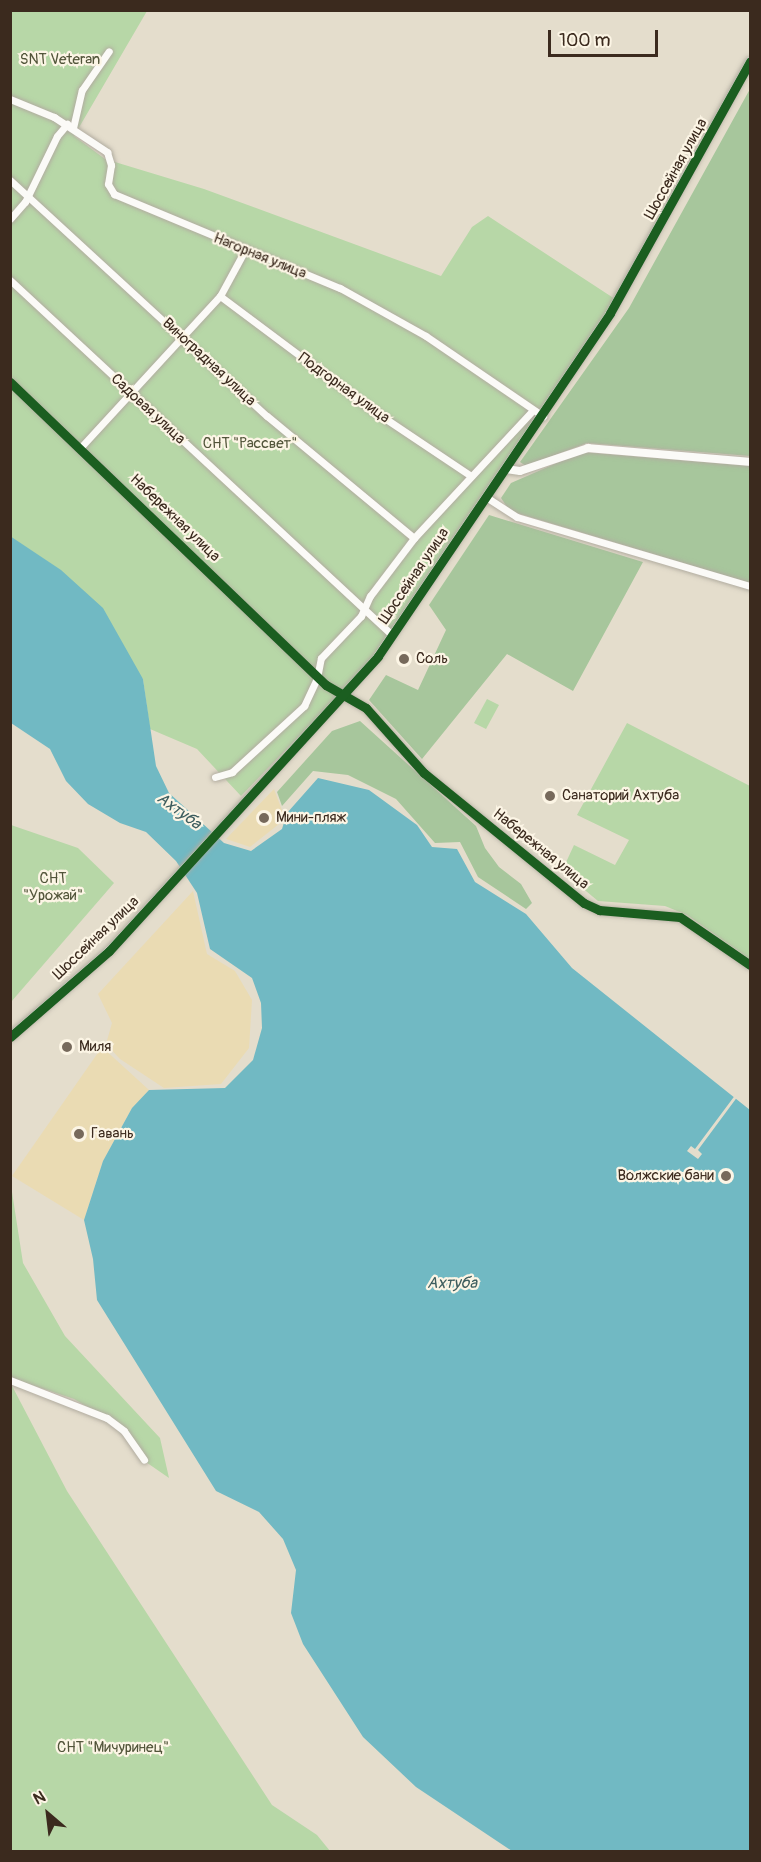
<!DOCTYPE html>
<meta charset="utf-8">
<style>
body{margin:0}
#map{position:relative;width:761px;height:1862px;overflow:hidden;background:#e4ddcc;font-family:Pangolin,sans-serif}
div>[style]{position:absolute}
.green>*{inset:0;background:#b7d7a7}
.forest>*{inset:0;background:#a7c69c}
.sand>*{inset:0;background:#eadbb3}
.water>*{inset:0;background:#71b9c3}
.pier>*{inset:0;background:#e4ddcc}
.roads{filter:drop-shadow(0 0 2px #b1aca0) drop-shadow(0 0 2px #b1aca0)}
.minor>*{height:7px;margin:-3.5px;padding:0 3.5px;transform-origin:3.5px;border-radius:3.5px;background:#fbfaf7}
.tertiary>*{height:8px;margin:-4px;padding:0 4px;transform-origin:4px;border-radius:4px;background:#fbfaf7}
.cycleway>*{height:9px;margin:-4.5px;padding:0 4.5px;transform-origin:4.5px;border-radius:4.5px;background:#1b5e20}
.dots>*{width:16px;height:16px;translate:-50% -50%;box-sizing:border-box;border:3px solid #fcf5e5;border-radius:50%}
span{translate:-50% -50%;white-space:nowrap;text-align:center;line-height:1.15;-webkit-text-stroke:4.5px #fcf5e5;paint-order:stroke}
.park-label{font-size:15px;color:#515439}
.street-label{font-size:15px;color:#3b2a1e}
.poi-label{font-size:15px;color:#3b2a1e}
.left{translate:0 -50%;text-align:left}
.right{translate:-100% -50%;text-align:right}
.water-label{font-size:16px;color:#3d5d5e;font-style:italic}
.frame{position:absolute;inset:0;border:12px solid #3b2a1e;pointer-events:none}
.north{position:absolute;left:18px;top:1784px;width:60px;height:60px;-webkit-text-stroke:4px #fcf5e5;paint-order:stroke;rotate:332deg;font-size:16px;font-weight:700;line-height:24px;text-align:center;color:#3b2a1e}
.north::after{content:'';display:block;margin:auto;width:21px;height:27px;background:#3b2a1e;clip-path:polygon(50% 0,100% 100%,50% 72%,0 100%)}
.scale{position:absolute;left:548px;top:30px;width:110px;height:27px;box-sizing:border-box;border:3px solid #3b2a1e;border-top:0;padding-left:8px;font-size:18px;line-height:21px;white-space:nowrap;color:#3b2a1e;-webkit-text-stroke:4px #fcf5e5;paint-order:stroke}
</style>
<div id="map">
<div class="green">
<i style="clip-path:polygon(11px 11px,147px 11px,74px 136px,105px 159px,204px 189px,441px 276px,472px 227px,488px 216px,615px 299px,364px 669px,241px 796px,197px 749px,150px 729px,143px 679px,11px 537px)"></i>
<i style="clip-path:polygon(487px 699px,499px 705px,486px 729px,474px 723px)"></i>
<i style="clip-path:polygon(627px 723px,750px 786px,750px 959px,687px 915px,665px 906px,598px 901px,562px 871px,574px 845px,615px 865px,629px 840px,577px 815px)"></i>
<i style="clip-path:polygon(11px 825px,78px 848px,114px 883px,11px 1002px)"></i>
<i style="clip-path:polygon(10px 1179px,23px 1263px,65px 1336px,160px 1438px,169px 1478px,143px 1460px,118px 1425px,74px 1399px,11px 1378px)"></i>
<i style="clip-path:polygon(10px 1382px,67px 1491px,272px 1805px,317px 1835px,330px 1851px,11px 1851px)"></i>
</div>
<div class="forest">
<i style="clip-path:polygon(750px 89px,750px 456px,587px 443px,526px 466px,520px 462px,629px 308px)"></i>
<i style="clip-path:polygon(582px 452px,750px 466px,750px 583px,520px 514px,509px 510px,501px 498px,511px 483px)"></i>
<i style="clip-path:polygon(489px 515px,643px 562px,573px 691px,507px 654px,422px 759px,369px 700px,386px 675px,418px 690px,446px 630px,429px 605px)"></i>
<i style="clip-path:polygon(360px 721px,476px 826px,485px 848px,499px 867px,521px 884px,532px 903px,526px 909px,478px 877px,460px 842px,435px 843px,396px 799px,348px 775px,313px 771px,282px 806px,277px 792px,332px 731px)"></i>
</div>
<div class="sand">
<i style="clip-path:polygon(274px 789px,283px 813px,279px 824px,250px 847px,226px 839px)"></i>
<i style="clip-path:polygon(193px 891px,207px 954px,235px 971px,252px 1000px,249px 1048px,221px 1084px,164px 1088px,120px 1059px,106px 1044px,112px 1023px,98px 994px)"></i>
<i style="clip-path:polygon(102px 1047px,149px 1090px,132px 1108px,103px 1161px,84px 1220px,12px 1176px)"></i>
</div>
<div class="water">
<i style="clip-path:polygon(10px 536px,61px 570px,103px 608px,143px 679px,156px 766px,169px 793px,224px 843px,251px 851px,282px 829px,287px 813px,318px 778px,369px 790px,417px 825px,432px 847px,457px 849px,475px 882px,526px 914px,572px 968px,750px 1110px,750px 1851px,512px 1851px,416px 1787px,363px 1737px,303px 1644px,291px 1613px,296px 1570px,283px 1539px,259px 1512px,216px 1491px,97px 1300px,93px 1259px,84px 1220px,103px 1161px,132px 1108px,149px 1090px,225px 1088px,253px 1060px,262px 1028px,261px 1003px,252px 978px,210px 949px,197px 893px,176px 861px,146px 832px,120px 823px,88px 804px,66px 781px,50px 749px,11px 723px)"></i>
</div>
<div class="pier">
<i style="clip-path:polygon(736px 1094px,738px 1096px,698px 1150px,702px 1154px,698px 1159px,687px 1151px,691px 1146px,695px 1149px)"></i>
</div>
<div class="roads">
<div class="minor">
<i style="left:10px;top:99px;width:48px;rotate:22.2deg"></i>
<i style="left:54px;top:117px;width:64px;rotate:33.4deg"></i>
<i style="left:107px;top:152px;width:14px;rotate:73deg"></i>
<i style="left:111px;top:165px;width:19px;rotate:99deg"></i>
<i style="left:108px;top:184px;width:12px;rotate:59deg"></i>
<i style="left:114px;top:194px;width:245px;rotate:22.6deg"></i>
<i style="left:340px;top:288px;width:98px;rotate:29.2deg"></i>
<i style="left:426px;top:336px;width:142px;rotate:34.4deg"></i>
<i style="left:73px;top:128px;width:39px;rotate:-77deg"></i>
<i style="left:82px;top:90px;width:47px;rotate:-55.3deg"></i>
<i style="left:10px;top:180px;width:349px;rotate:42.6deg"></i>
<i style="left:267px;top:416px;width:191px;rotate:39.7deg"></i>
<i style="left:10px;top:219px;width:23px;rotate:-49deg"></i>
<i style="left:25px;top:202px;width:73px;rotate:-64.1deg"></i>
<i style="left:57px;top:136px;width:16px;rotate:-50deg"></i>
<i style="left:10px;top:280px;width:521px;rotate:42.9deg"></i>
<i style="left:220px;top:296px;width:192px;rotate:36.8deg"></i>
<i style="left:374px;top:411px;width:117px;rotate:33.8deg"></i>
<i style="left:10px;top:382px;width:438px;rotate:43.8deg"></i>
<i style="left:326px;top:685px;width:46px;rotate:29.9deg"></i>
<i style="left:366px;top:708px;width:87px;rotate:48.3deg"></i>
<i style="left:424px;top:773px;width:206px;rotate:39.1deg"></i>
<i style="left:584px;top:903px;width:17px;rotate:25deg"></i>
<i style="left:599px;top:910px;width:81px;rotate:4.9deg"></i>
<i style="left:680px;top:917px;width:85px;rotate:34.4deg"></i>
<i style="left:81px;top:447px;width:205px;rotate:-47.4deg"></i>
<i style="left:220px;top:296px;width:52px;rotate:-61.5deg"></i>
<i style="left:486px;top:497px;width:37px;rotate:33deg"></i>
<i style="left:517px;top:517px;width:243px;rotate:16.5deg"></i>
<i style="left:215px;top:777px;width:18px;rotate:-16deg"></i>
<i style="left:232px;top:772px;width:98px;rotate:-42.5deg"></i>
<i style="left:304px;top:706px;width:31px;rotate:-65deg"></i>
<i style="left:317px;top:678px;width:20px;rotate:-79deg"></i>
<i style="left:321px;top:658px;width:58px;rotate:-46.4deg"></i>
<i style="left:361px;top:616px;width:22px;rotate:-66deg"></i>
<i style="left:370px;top:596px;width:73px;rotate:-52.8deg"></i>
<i style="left:414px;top:538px;width:173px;rotate:-47.1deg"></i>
<i style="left:10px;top:1380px;width:104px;rotate:21.4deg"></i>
<i style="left:107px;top:1418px;width:21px;rotate:37deg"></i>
<i style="left:124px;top:1431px;width:35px;rotate:55deg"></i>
</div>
<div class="tertiary">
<i style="left:506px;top:469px;width:14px;rotate:8deg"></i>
<i style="left:520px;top:471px;width:72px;rotate:-18.7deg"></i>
<i style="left:588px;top:448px;width:163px;rotate:4.9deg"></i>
<i style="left:10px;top:1037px;width:131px;rotate:-41deg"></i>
<i style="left:109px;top:951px;width:399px;rotate:-47.6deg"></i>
<i style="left:378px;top:656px;width:414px;rotate:-55.9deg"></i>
<i style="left:610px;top:313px;width:288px;rotate:-60.9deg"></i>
</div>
</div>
<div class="cycleway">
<i style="left:10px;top:382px;width:438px;rotate:43.8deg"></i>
<i style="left:326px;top:685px;width:46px;rotate:29.9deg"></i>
<i style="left:366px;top:708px;width:87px;rotate:48.3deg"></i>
<i style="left:424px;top:773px;width:206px;rotate:39.1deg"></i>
<i style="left:584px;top:903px;width:17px;rotate:25deg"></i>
<i style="left:599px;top:910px;width:81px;rotate:4.9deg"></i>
<i style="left:680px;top:917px;width:85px;rotate:34.4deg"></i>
<i style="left:10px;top:1037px;width:131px;rotate:-41deg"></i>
<i style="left:109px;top:951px;width:399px;rotate:-47.6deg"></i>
<i style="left:378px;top:656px;width:414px;rotate:-55.9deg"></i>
<i style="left:610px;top:313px;width:288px;rotate:-60.9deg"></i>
</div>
<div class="dots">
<i style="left:404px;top:659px;background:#76695b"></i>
<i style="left:550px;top:796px;background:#76695b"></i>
<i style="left:264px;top:818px;background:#76695b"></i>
<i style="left:67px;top:1047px;background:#76695b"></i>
<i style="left:79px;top:1134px;background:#76695b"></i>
<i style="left:726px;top:1176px;background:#76695b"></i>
</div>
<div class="park-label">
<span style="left:60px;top:60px">SNT Veteran</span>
<span style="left:250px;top:444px">СНТ "Рассвет"</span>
<span style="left:53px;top:887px">СНТ<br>"Урожай"</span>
<span style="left:113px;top:1748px">СНТ "Мичуринец"</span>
</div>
<div class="street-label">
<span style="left:676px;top:169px;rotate:-61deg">Шоссейная улица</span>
<span style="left:260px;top:256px;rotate:22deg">Нагорная улица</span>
<span style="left:209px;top:362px;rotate:43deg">Виноградная улица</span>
<span style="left:344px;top:388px;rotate:36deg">Подгорная улица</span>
<span style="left:148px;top:409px;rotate:43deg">Садовая улица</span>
<span style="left:175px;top:518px;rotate:44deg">Набережная улица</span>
<span style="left:414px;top:576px;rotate:-56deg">Шоссейная улица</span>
<span style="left:541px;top:849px;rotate:39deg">Набережная улица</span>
<span style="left:96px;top:938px;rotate:-44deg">Шоссейная улица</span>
</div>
<div class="poi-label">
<span class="left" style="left:416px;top:659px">Соль</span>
<span class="left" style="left:562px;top:796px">Санаторий Ахтуба</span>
<span class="left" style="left:276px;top:818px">Мини-пляж</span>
<span class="left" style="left:79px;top:1047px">Миля</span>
<span class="left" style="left:91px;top:1134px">Гавань</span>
<span class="right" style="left:714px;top:1176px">Волжские бани</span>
</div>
<div class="water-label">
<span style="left:179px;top:811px;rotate:36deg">Ахтуба</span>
<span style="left:452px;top:1283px">Ахтуба</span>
</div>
<div class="frame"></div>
<div class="north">N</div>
<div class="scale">100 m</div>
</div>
